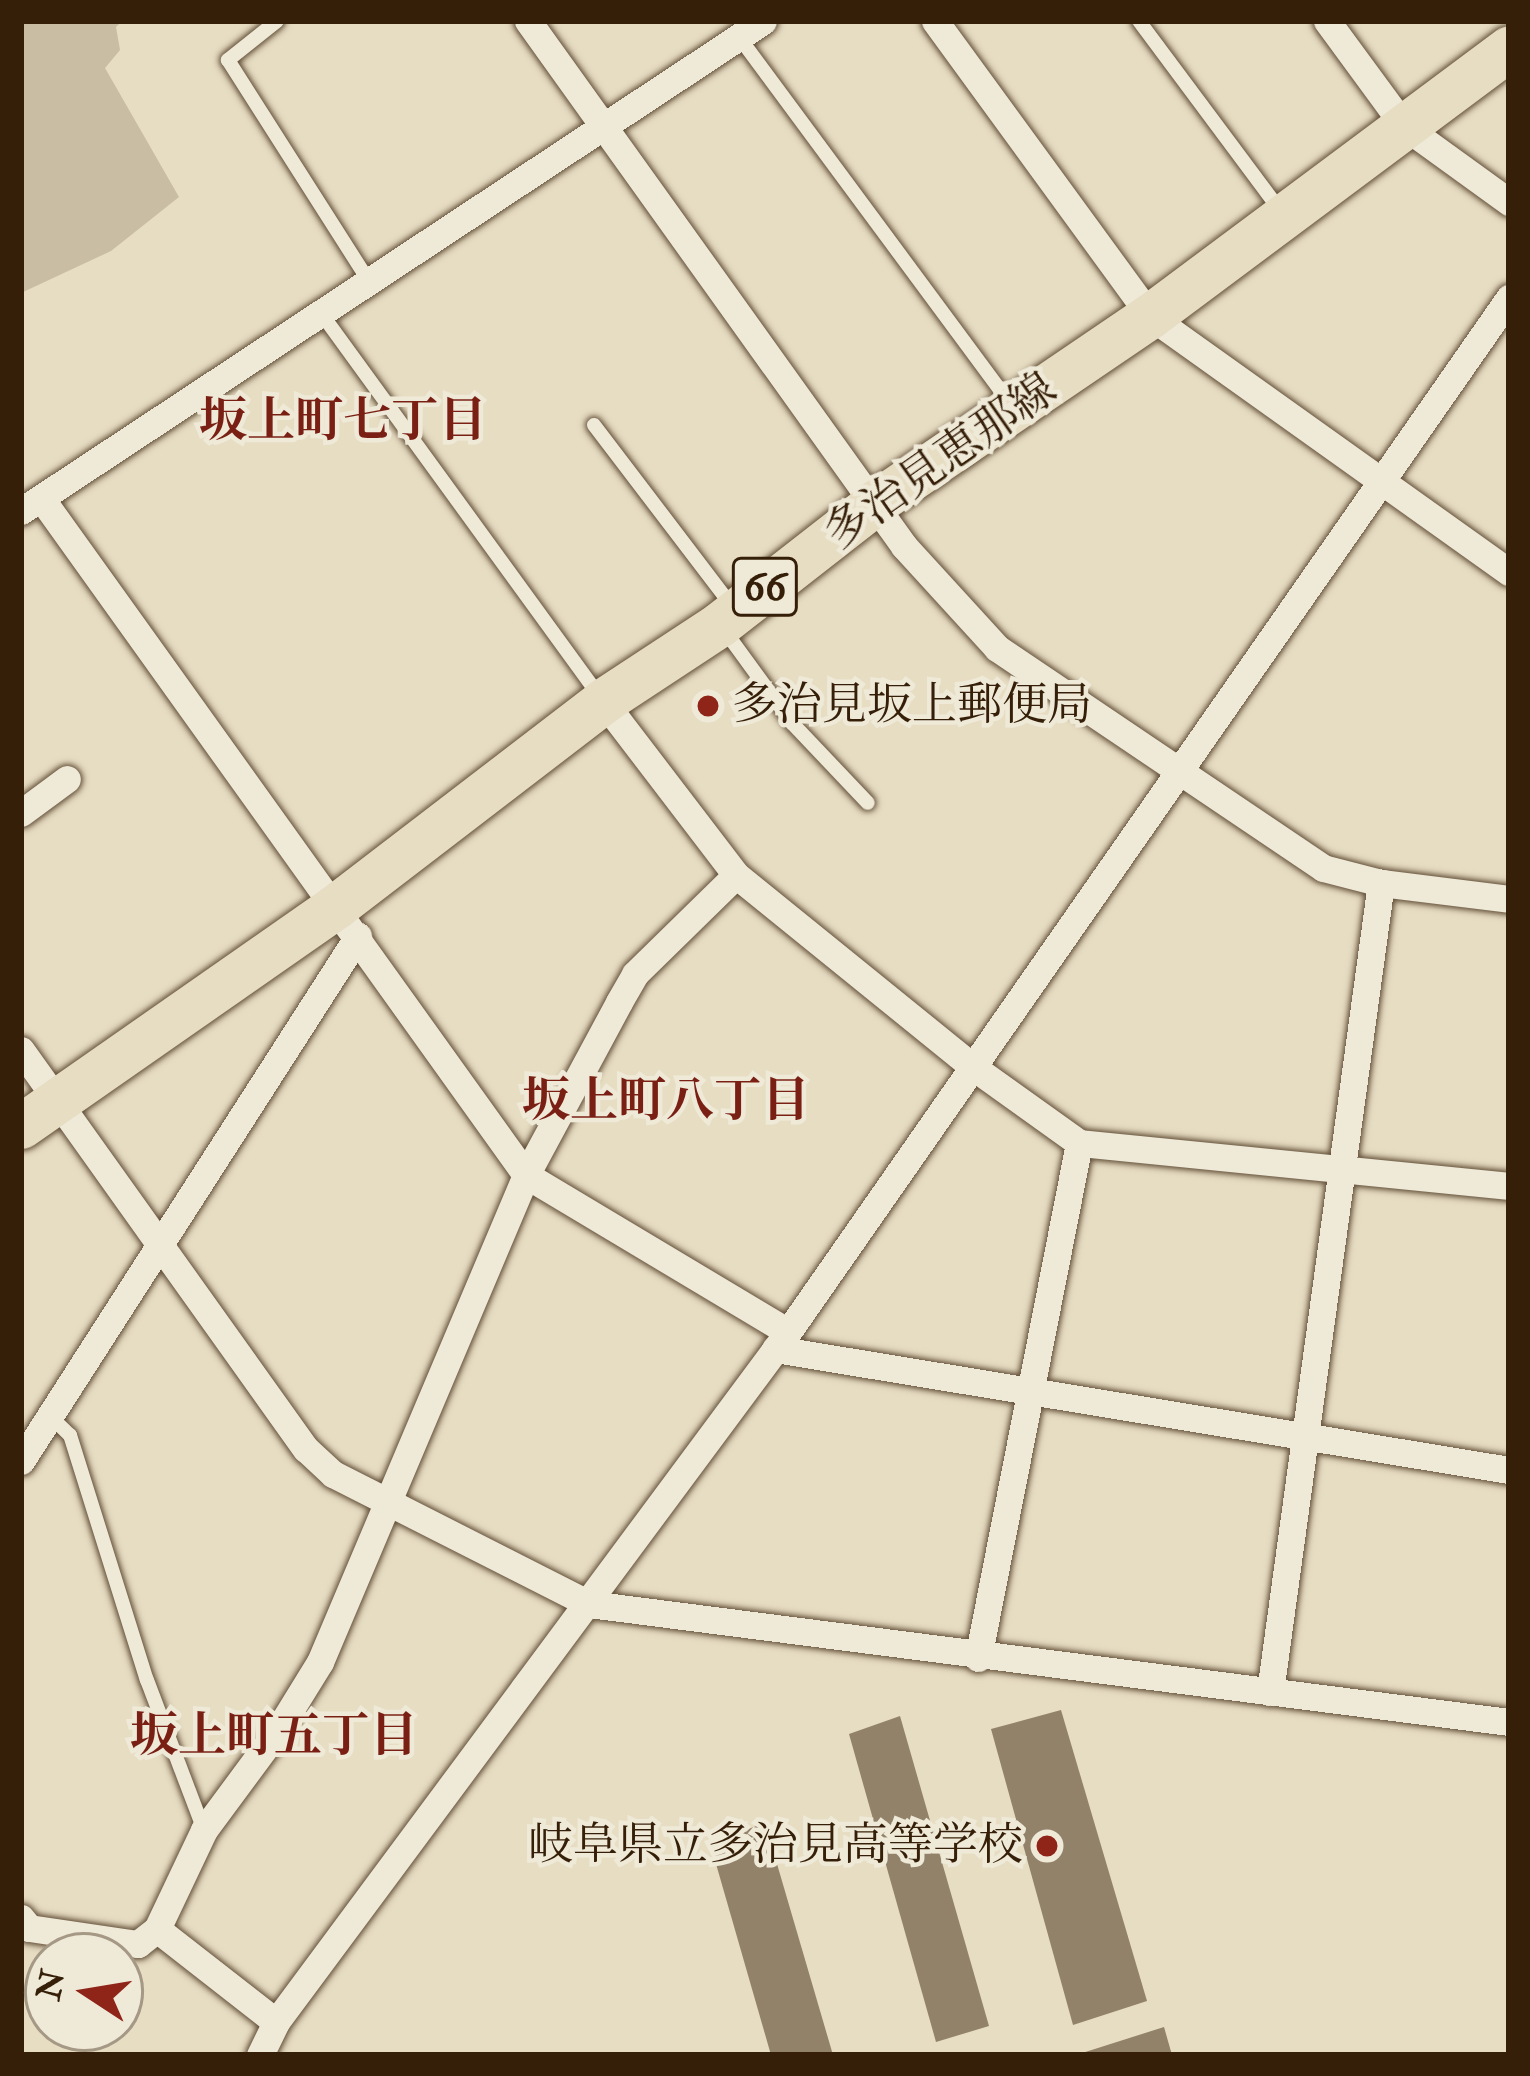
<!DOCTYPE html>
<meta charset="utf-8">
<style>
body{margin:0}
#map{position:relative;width:1530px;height:2076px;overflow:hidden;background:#e7ddc3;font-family:"IM FELL Double Pica","Noto Serif JP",serif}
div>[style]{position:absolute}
.green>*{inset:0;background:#c9bda3}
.building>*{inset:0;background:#928269}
.roads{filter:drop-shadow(0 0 3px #624e37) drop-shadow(0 0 3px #624e37)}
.service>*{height:14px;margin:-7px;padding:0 7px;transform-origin:7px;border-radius:7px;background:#efe9d8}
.minor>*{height:27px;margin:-13.5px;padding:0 13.5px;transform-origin:13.5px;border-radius:13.5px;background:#efe9d8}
.primary>*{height:45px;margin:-22.5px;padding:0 22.5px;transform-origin:22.5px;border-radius:22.5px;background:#e7ddc3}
.dots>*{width:33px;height:33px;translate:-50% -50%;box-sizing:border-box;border:6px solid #efe9d8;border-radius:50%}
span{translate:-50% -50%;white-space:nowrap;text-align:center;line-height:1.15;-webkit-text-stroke:9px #efe9d8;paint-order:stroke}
.shield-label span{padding:3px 9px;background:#efe9d8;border:3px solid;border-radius:9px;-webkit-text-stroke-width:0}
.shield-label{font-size:42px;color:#361f08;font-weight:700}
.street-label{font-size:45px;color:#361f08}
.poi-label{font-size:45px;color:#361f08}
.left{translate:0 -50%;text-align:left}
.right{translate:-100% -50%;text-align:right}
.neighbourhood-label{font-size:48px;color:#7a1f14;font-weight:700}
.frame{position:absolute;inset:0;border:24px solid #361f08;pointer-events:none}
.north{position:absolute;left:24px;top:1932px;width:120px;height:120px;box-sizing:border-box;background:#efe9d8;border:3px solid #a59885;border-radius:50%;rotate:282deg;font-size:33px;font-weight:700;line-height:48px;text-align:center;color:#361f08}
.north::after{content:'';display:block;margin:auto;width:42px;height:54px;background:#8f2418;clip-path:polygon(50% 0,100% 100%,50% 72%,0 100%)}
</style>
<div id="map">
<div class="green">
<i style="clip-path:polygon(21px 21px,122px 21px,116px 27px,120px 50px,105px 68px,179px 197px,111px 251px,21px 293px)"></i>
</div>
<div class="building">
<i style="clip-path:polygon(1061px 1710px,1147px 2001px,1073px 2025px,991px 1729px)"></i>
<i style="clip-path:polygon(900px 1716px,989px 2026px,936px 2042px,849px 1734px)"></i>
<i style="clip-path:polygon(765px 1823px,833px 2055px,771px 2055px,710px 1843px)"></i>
<i style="clip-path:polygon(1164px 2027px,1172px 2055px,1079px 2055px,1079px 2054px)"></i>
</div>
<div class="roads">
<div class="service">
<i style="left:277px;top:21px;width:63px;rotate:141.5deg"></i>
<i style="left:228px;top:60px;width:262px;rotate:57.5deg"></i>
<i style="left:1139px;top:21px;width:234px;rotate:53.3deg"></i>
<i style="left:739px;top:37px;width:458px;rotate:53.5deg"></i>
<i style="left:321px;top:313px;width:475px;rotate:54deg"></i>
<i style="left:594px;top:425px;width:228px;rotate:52.7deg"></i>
<i style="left:722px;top:627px;width:119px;rotate:53.9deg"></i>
<i style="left:792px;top:723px;width:110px;rotate:46.5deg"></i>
<i style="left:50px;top:1416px;width:28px;rotate:44deg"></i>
<i style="left:70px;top:1435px;width:257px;rotate:72.6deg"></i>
<i style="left:147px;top:1680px;width:160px;rotate:69.2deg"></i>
</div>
<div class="minor">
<i style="left:528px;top:21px;width:646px;rotate:54.39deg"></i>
<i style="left:904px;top:546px;width:138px;rotate:47.6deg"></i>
<i style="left:997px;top:648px;width:393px;rotate:34deg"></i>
<i style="left:1323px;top:868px;width:60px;rotate:14.5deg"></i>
<i style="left:1381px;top:883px;width:129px;rotate:7.1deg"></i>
<i style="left:935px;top:21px;width:365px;rotate:53.9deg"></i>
<i style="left:1150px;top:316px;width:441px;rotate:35.5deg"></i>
<i style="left:1327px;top:21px;width:130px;rotate:53.7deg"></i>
<i style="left:1404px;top:126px;width:130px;rotate:35.9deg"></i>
<i style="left:41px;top:498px;width:833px;rotate:54.38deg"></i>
<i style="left:526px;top:1175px;width:305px;rotate:30.9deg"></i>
<i style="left:21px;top:511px;width:889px;rotate:-33.44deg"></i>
<i style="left:603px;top:701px;width:219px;rotate:52.6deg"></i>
<i style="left:736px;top:875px;width:305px;rotate:39deg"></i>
<i style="left:973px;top:1067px;width:130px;rotate:35.6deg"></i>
<i style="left:1079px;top:1143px;width:432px;rotate:5.7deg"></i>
<i style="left:21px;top:813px;width:57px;rotate:-36.5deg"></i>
<i style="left:21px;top:1050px;width:490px;rotate:54.5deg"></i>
<i style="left:306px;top:1449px;width:37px;rotate:43deg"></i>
<i style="left:333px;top:1474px;width:287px;rotate:26.9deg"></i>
<i style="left:589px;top:1604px;width:928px;rotate:7.31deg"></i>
<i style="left:775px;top:1349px;width:744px;rotate:9.36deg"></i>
<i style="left:21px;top:1461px;width:624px;rotate:-57.3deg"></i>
<i style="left:978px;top:1658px;width:525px;rotate:-78.9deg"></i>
<i style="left:1270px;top:1692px;width:817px;rotate:-82.19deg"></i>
<i style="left:21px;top:1918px;width:13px;rotate:51deg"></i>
<i style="left:29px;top:1928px;width:110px;rotate:8.4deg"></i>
<i style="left:138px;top:1944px;width:24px;rotate:-38deg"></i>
<i style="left:276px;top:2022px;width:151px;rotate:-142deg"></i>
<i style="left:157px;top:1929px;width:110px;rotate:-64.6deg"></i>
<i style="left:204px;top:1830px;width:124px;rotate:-53.5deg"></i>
<i style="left:278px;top:1730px;width:80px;rotate:-58.3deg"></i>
<i style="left:320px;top:1662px;width:529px;rotate:-67.07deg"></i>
<i style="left:526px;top:1175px;width:196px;rotate:-61.7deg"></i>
<i style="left:619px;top:1002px;width:32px;rotate:-60deg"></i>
<i style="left:635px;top:974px;width:141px;rotate:-44.4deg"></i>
<i style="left:260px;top:2055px;width:37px;rotate:-64deg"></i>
<i style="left:276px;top:2022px;width:859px;rotate:-53.42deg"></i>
<i style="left:788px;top:1332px;width:1261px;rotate:-55.11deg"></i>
</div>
<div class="primary">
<i style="left:21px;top:1126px;width:383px;rotate:-34.9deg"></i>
<i style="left:335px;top:907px;width:338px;rotate:-37.5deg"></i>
<i style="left:603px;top:701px;width:140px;rotate:-33.3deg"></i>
<i style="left:720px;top:624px;width:198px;rotate:-38deg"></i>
<i style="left:876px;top:502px;width:331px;rotate:-34.2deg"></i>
<i style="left:1150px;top:316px;width:448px;rotate:-36.7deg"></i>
</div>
</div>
<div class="dots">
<i style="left:708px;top:706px;background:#8f2418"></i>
<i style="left:1047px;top:1846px;background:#8f2418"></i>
</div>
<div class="shield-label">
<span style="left:765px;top:587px">66</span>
</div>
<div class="street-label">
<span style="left:941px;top:462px;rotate:-35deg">多治見恵那線</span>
</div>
<div class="poi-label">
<span class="left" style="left:732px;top:706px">多治見坂上郵便局</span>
<span class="right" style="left:1023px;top:1846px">岐阜県立多治見高等学校</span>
</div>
<div class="neighbourhood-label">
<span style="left:343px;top:422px">坂上町七丁目</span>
<span style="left:666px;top:1102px">坂上町八丁目</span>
<span style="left:274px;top:1737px">坂上町五丁目</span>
</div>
<div class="frame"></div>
<div class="north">N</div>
</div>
